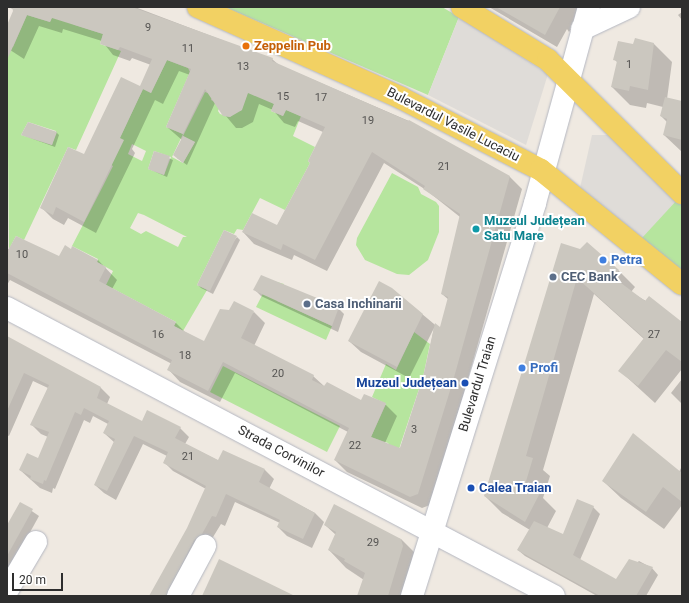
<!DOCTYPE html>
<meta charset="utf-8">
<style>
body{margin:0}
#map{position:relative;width:689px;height:603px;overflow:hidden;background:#efe9e1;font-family:Roboto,sans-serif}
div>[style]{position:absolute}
.green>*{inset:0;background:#b6e59e}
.plaza>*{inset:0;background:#dfdcd8}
.shadow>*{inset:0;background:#0003}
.building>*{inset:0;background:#cbc7bf}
.roads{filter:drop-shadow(0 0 1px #b4b7c1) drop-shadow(0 0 1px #b4b7c1)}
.minor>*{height:22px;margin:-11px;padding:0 11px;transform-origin:11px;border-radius:11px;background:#fff}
.major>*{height:22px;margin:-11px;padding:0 11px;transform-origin:11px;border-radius:11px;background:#f2d163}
.dots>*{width:11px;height:11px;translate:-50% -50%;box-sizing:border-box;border:2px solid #fff;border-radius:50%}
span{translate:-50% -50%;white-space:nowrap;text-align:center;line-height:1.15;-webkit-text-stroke:4px #fff;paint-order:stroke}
.number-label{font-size:11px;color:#555452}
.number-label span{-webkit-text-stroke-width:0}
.food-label{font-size:13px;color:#c56008;font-weight:700}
.left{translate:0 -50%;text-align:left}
.street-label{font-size:13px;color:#2e2e2e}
.culture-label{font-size:13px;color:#0d838f;font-weight:700}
.shop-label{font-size:13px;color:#366cbe;font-weight:700}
.service-label{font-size:13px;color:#4e5e75;font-weight:700}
.transit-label{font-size:13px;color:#164399;font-weight:700}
.right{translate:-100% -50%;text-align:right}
.frame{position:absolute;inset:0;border:8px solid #2e2e2e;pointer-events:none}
.scale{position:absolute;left:12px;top:573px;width:51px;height:18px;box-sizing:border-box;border:2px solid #2e2e2e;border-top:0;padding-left:5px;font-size:12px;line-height:14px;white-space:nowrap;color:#2e2e2e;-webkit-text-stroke:3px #fff;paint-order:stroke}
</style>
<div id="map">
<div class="green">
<i style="clip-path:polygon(225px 7px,442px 7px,459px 17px,428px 95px)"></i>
<i style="clip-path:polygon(evenodd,53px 14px,75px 25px,103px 34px,100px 44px,121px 51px,76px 150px,68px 147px,24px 240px,16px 236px,9px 249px,7px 45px,13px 47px,27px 15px,50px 22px,53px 14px,28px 122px,56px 131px,52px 145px,21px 135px,28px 122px)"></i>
<i style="clip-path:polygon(evenodd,167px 60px,188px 68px,190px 72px,166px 127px,183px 134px,172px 157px,183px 163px,195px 142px,183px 136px,205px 92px,213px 95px,211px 100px,221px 104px,218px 111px,220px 114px,230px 117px,235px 109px,241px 111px,250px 86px,274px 104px,271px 111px,283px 116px,286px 110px,301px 116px,293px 136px,315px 147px,308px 161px,310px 163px,285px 210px,260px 198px,243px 230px,237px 229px,234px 234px,224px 230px,197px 285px,207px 290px,183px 331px,174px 326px,176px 322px,106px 285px,113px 271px,97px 262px,98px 259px,72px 246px,103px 186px,113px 166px,108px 163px,143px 89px,151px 93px,167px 60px,132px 144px,146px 151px,142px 161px,128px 154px,132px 144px,167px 60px,154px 151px,171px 157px,164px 175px,148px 169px,154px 151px,167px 60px,138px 213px,144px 215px,187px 237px,183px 237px,178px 247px,146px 231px,141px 234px,130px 228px,138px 213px)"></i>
<i style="clip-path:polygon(592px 135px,608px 135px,682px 205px,682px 273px,630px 231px)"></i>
<i style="clip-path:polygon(392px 173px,418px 187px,421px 194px,436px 202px,439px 206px,439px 232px,428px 260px,409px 275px,397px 274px,365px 260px,356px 245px,357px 238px)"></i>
<i style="clip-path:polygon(270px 280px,284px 284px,277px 301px,332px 326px,326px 340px,256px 307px)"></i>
<i style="clip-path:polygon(414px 332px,430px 344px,423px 377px,396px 458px,388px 443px,371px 437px,386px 404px,372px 397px,386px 364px,396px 370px)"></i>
<i style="clip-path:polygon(223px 366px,340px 426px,327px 452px,210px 392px)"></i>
</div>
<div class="plaza">
<i style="clip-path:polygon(459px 17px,548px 74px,526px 145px,428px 95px)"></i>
<i style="clip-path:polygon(592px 135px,608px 135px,677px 200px,641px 239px,580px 188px)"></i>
</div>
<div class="shadow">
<i style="clip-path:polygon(8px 7px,135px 7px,272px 59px,279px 65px,409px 121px,510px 177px,522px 189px,464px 393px,430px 505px,422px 508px,347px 472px,335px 460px,348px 432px,235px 373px,220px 402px,180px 382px,169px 370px,172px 364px,10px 280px,7px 285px,7px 249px,59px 258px,98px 260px,117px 280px,112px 289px,176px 323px,185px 332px,204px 342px,254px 312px,265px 323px,254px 346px,313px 376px,324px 386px,362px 401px,365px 395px,385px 404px,397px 416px,385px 443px,400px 449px,424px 377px,434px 328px,409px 378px,361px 352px,349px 341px,391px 288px,440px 329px,449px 300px,442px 294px,460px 217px,426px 190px,384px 163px,327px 271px,294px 255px,292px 260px,254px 244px,243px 232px,277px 226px,311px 164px,323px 132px,298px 121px,295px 127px,284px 123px,273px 110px,259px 104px,253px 122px,242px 128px,236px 128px,215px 103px,187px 165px,177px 158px,182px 140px,167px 127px,190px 75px,179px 71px,163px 104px,155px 100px,132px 149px,135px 153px,96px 233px,68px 218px,64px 225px,53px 219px,42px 208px,141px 88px,151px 65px,132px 58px,130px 61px,113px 55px,102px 41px,63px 29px,62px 33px,39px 26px,24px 59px,7px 48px,7px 27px,15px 10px)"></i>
<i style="clip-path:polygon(489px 7px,579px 7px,575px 24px,569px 32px,567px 29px,557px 47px)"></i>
<i style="clip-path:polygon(682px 12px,682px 20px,678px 15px)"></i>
<i style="clip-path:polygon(636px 39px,654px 44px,672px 62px,667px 99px,682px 102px,682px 152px,664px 135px,667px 122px,661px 116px,663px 107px,647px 103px,646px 108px,630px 105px,612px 87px,618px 63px,614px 59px,634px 45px)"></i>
<i style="clip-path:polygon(56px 132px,59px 135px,55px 147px,22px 135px)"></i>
<i style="clip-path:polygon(155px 152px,173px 160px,167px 177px,149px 169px)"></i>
<i style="clip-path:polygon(237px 237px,240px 240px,213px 294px,201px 288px,198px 285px)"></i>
<i style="clip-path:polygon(562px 244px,618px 270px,635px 287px,631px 292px,682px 323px,682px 369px,655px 403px,620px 371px,644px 339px,594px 294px,543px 470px,550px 476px,543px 498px,556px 511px,547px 528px,564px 535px,593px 507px,600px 514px,580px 560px,616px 581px,639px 561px,652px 568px,658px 575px,646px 596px,597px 596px,525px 556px,518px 550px,530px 530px,502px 513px,485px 496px)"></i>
<i style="clip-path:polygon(255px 290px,338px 308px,344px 314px,338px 332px,261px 296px)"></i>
<i style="clip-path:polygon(7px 337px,101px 388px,110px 397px,107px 404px,142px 422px,180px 428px,189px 437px,185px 444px,219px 461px,265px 470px,274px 479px,269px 489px,315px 513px,324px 522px,312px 548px,287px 536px,278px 527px,280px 523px,235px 502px,225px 526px,221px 524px,177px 596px,150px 596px,188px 529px,206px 489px,173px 471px,164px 462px,167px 456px,143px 444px,116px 500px,104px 493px,95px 485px,115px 443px,104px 433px,108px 424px,93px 416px,90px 423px,84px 420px,55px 489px,53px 488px,52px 493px,40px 488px,20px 470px,39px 459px,48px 437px,41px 434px,32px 425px,48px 388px,33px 381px,9px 436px,7px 435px)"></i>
<i style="clip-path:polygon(682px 379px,682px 404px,671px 393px)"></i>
<i style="clip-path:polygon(682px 466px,682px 505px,664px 529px,621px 498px,603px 481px,679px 472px)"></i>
<i style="clip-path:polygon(20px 503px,39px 516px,7px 574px,7px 527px)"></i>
<i style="clip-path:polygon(325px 525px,401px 539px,419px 557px,410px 596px,359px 596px,364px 580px,346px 568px,329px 550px,336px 535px)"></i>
</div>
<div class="building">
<i style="clip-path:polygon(12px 7px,132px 7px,273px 58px,272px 61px,408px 121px,409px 120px,510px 176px,453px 381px,418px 494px,410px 497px,334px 460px,349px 428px,223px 362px,208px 391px,167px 370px,172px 360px,7px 273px,7px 252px,16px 236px,59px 256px,65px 245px,71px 249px,72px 246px,98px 260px,97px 262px,106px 267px,99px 281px,176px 322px,174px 326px,204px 341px,220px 309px,229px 310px,234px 301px,254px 311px,241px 338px,314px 375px,312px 380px,324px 386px,327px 382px,361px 400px,364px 394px,386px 403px,371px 437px,400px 448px,423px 377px,435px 323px,440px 327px,448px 297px,441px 294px,460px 214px,423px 189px,425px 186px,372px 152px,315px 260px,283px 244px,281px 250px,242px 232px,252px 213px,277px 225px,310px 163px,308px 161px,325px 127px,286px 110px,283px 116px,271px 111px,274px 104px,248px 93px,242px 110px,230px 117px,223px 116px,205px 89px,183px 134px,166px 127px,191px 69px,167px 60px,151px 93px,143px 89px,120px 138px,124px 140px,84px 222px,56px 207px,53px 215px,40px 208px,68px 147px,84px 154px,121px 77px,140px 86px,152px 59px,120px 47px,118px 50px,100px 44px,103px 34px,52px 18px,50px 22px,27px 15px,7px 60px,7px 25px,13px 11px)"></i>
<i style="clip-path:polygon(496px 7px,560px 7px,545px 35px)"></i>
<i style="clip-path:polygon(635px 38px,654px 43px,648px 90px,630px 86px,629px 91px,611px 87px,617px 61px,613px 60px,618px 41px,633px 44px)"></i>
<i style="clip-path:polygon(665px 97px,682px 101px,682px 140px,663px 135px,667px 119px,660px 116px)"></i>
<i style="clip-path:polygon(28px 122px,57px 132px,52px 145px,21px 135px)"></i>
<i style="clip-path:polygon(183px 136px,195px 142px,183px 163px,173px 155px)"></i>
<i style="clip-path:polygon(154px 151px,170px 156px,164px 175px,148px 169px)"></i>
<i style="clip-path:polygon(224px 230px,237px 236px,210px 291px,197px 285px)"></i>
<i style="clip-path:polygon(587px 242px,619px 270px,613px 277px,645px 301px,649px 296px,682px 322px,682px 362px,666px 350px,638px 386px,618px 371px,644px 338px,577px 278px,526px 456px,533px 458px,524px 488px,540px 493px,525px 522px,484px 496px,561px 243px,580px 249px)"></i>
<i style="clip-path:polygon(261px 275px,339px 307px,332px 326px,253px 290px)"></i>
<i style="clip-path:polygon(379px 281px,392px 288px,423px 314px,397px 367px,348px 341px)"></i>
<i style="clip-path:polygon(7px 336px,101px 387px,97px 398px,142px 421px,147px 410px,181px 427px,175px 438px,218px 460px,223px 450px,265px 469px,259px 482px,315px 513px,303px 539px,277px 527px,280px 520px,226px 494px,216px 517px,212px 516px,202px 534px,194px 540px,166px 596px,149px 596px,187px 528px,206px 486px,163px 463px,168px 452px,134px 436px,107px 491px,94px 485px,115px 439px,103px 433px,109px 421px,84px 408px,81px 415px,75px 412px,46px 481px,44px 480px,43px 484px,30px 479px,31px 476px,19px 470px,27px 453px,38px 458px,49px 432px,30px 425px,49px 385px,24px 373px,7px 411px)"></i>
<i style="clip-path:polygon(633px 433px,682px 473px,682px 502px,663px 487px,646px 512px,602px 481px)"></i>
<i style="clip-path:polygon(577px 499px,594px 506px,573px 555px,616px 579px,629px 559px,653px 567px,636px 596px,600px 596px,517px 550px,534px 521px,563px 534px)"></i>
<i style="clip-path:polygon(20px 502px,33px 509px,7px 556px,7px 525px)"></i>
<i style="clip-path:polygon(334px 504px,401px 539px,403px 546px,388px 596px,357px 596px,365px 573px,344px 561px,345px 559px,328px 550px,336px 532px,324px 525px)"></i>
<i style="clip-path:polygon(219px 559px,295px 596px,202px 596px)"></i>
</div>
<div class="roads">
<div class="minor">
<i style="left:582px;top:29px;width:52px;rotate:-25.1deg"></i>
<i style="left:7px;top:308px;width:618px;rotate:27.77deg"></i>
<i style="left:7px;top:591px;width:57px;rotate:-59.4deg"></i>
<i style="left:178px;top:596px;width:57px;rotate:-61.6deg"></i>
<i style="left:412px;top:596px;width:412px;rotate:-72.6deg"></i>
<i style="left:535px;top:203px;width:203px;rotate:-74.6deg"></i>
</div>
<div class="major">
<i style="left:198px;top:7px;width:222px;rotate:24.1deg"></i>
<i style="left:401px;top:98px;width:157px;rotate:27.2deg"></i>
<i style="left:541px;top:170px;width:181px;rotate:39deg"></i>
<i style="left:462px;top:7px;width:101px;rotate:31.6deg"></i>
<i style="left:548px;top:60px;width:189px;rotate:44.8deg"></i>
</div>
</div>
<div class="dots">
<i style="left:246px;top:46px;background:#e8710a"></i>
<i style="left:476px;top:229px;background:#0f9aa8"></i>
<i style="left:603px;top:260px;background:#3f7fe0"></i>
<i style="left:553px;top:277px;background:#5c6f8a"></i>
<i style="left:307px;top:304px;background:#5c6f8a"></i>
<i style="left:522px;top:368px;background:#3f7fe0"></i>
<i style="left:465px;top:383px;background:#1a4fb4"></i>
<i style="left:471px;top:488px;background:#1a4fb4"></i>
</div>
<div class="number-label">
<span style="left:148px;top:28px">9</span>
<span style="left:188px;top:49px">11</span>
<span style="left:629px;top:65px">1</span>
<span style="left:243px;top:67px">13</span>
<span style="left:283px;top:97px">15</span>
<span style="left:321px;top:98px">17</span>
<span style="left:368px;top:121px">19</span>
<span style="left:444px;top:167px">21</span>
<span style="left:22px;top:255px">10</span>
<span style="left:158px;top:335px">16</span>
<span style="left:654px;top:335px">27</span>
<span style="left:185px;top:356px">18</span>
<span style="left:278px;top:374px">20</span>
<span style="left:414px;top:430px">3</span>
<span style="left:355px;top:446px">22</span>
<span style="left:188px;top:457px">21</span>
<span style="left:373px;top:543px">29</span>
</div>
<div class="food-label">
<span class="left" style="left:254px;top:46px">Zeppelin Pub</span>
</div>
<div class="street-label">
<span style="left:453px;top:125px;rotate:27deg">Bulevardul Vasile Lucaciu</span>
<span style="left:478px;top:384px;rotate:-73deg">Bulevardul Traian</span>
<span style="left:281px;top:452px;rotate:28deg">Strada Corvinilor</span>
</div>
<div class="culture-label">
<span class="left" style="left:484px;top:229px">Muzeul Județean<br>Satu Mare</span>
</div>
<div class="shop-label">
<span class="left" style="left:611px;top:260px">Petra</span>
<span class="left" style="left:530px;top:368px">Profi</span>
</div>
<div class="service-label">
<span class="left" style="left:561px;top:277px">CEC Bank</span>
<span class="left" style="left:315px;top:304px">Casa Inchinarii</span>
</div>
<div class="transit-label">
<span class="right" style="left:457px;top:383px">Muzeul Județean</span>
<span class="left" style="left:479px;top:488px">Calea Traian</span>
</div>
<div class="frame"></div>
<div class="scale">20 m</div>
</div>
